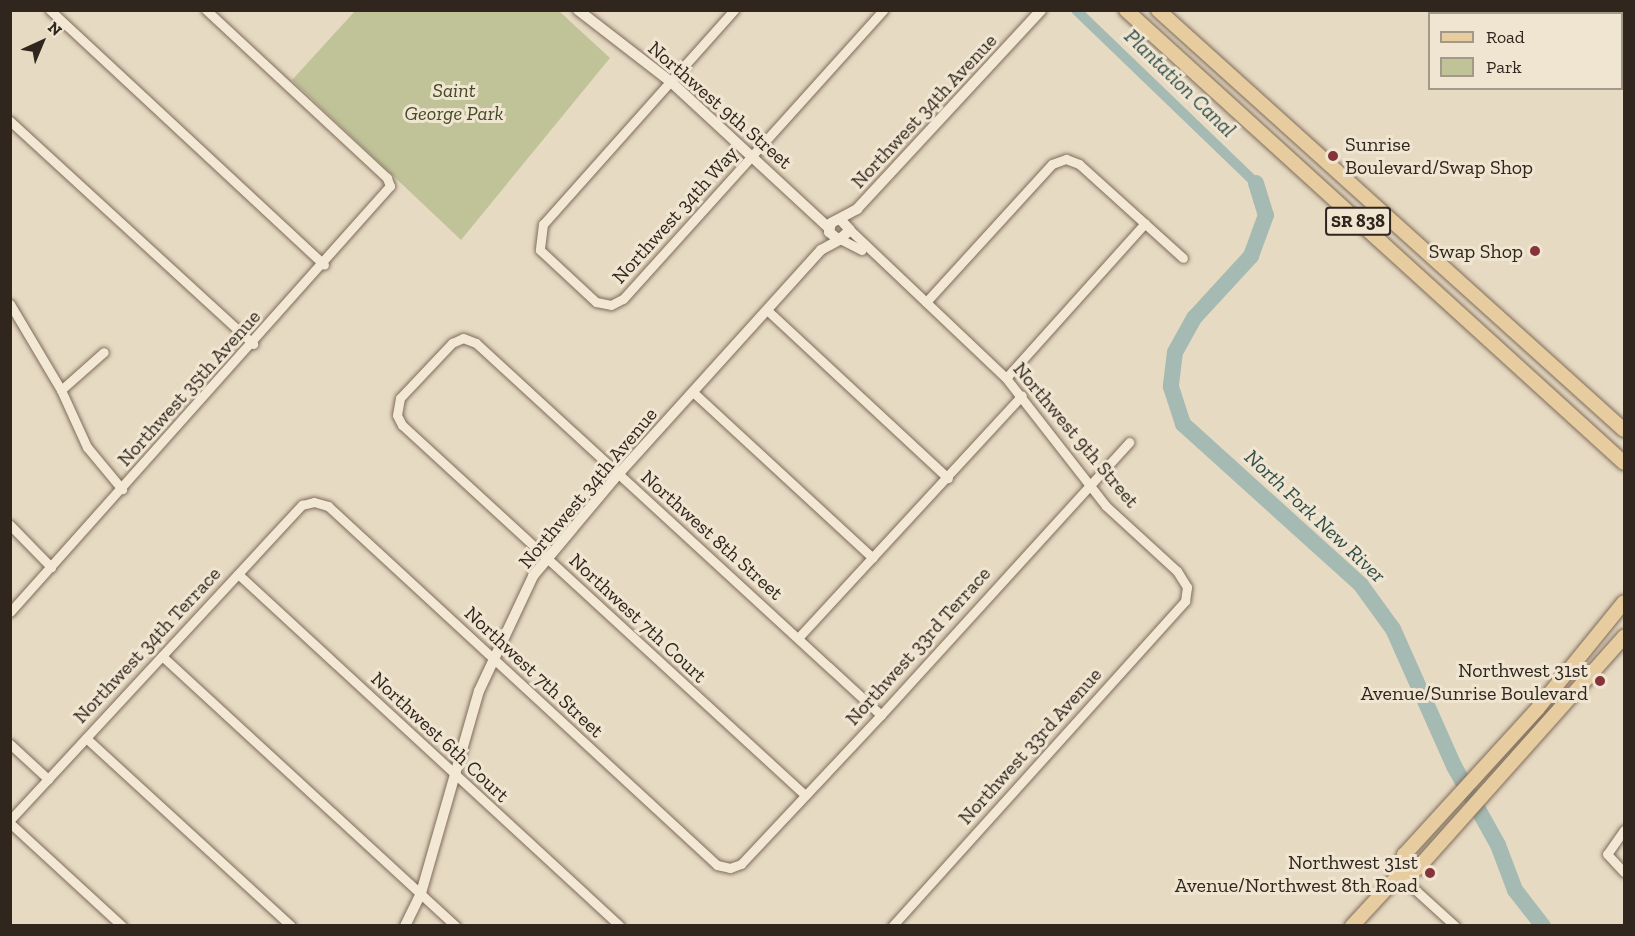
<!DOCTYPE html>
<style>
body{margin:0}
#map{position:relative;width:1635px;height:936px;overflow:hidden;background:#e7dac2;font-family:"Zilla Slab",serif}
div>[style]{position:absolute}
.green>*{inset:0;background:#c0c398}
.canal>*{height:10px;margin:-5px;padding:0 5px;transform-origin:5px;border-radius:5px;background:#a4bab2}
.river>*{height:16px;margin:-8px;padding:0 8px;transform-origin:8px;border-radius:8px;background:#a4bab2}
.roads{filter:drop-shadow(0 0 2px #7e6c5c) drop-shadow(0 0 2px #7e6c5c)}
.minor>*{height:9px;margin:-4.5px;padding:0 4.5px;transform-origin:4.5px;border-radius:4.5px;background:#f3e8d4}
.tertiary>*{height:10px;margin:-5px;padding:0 5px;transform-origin:5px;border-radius:5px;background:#f3e8d4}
.primary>*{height:14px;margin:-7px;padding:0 7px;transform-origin:7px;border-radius:7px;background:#e6cc9e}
.dots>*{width:16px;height:16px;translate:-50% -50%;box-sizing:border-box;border:3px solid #efe5d1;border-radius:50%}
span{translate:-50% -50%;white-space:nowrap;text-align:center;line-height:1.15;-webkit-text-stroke:6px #efe5d1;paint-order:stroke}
.shield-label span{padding:2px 4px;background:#efe5d1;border:2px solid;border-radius:4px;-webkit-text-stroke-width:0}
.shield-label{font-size:18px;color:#30261e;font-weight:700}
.park-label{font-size:20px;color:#434a27;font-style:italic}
.street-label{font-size:20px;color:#30261e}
.poi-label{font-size:20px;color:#30261e}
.left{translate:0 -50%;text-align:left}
.right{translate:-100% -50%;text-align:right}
.water-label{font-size:21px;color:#2f4e4a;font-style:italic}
.frame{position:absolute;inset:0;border:12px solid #30261e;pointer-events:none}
.legend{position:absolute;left:1428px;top:12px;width:195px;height:78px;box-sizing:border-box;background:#efe5d1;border:2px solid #a39989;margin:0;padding:8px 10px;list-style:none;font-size:18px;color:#30261e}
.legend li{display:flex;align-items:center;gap:12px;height:30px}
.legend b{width:30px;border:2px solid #a39989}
.north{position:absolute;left:12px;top:12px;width:60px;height:60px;-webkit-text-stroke:4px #efe5d1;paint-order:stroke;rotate:44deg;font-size:16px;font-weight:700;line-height:24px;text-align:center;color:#30261e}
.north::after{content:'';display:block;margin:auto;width:21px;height:27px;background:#30261e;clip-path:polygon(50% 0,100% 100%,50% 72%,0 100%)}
</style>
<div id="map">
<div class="green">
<i style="clip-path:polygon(355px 11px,559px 11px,610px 58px,461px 240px,292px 80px)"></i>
</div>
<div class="canal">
<i style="left:1076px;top:10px;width:250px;rotate:43.9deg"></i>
</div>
<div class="river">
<i style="left:1256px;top:183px;width:34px;rotate:73deg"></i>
<i style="left:1266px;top:215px;width:44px;rotate:110.1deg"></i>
<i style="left:1251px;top:256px;width:84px;rotate:132.6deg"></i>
<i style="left:1194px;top:318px;width:39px;rotate:119deg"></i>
<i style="left:1175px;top:352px;width:35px;rotate:97deg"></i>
<i style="left:1171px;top:387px;width:39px;rotate:72deg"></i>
<i style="left:1183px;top:424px;width:240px;rotate:42.1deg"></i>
<i style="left:1361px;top:585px;width:54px;rotate:54deg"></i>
<i style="left:1393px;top:629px;width:150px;rotate:66deg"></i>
<i style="left:1454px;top:766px;width:90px;rotate:60.9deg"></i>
<i style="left:1498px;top:845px;width:48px;rotate:69.3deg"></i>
<i style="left:1515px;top:890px;width:46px;rotate:52.1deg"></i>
</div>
<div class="roads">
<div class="minor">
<i style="left:50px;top:10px;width:374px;rotate:42.9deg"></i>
<i style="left:734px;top:10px;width:287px;rotate:131.7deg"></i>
<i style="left:543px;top:224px;width:26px;rotate:97deg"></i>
<i style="left:540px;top:250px;width:76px;rotate:42.9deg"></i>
<i style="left:596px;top:302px;width:15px;rotate:11deg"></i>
<i style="left:611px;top:305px;width:13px;rotate:-27deg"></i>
<i style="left:623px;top:299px;width:389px;rotate:-48deg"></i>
<i style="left:10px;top:121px;width:330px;rotate:42.5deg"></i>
<i style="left:850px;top:230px;width:215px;rotate:43.5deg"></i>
<i style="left:1006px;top:378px;width:162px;rotate:52deg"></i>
<i style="left:1106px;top:506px;width:96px;rotate:42.5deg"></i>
<i style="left:1177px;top:571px;width:19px;rotate:58deg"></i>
<i style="left:1187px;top:587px;width:14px;rotate:98deg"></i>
<i style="left:1185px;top:601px;width:438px;rotate:132deg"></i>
<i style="left:842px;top:240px;width:22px;rotate:27deg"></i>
<i style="left:926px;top:302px;width:187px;rotate:-47.6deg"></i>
<i style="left:1052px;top:164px;width:15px;rotate:-20deg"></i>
<i style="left:1066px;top:159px;width:14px;rotate:21deg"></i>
<i style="left:1079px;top:164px;width:140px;rotate:42.1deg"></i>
<i style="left:10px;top:304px;width:100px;rotate:59.3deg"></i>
<i style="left:61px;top:390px;width:63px;rotate:65.5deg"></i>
<i style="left:87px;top:447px;width:55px;rotate:50.2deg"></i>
<i style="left:767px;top:310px;width:247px;rotate:42.9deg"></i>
<i style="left:1006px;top:378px;width:208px;rotate:-48.1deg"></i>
<i style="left:61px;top:390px;width:57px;rotate:-41.5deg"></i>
<i style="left:694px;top:393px;width:243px;rotate:42.7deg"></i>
<i style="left:10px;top:525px;width:59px;rotate:45.7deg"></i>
<i style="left:238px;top:574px;width:519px;rotate:42.66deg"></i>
<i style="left:10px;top:612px;width:571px;rotate:-48.27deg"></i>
<i style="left:390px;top:186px;width:9px;rotate:-111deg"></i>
<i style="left:387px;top:178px;width:247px;rotate:-137.1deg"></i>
<i style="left:798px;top:638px;width:330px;rotate:-47.3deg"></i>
<i style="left:162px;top:656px;width:399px;rotate:42.6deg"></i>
<i style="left:86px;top:738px;width:278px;rotate:42.5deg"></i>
<i style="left:10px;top:744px;width:52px;rotate:42.6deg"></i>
<i style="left:805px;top:795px;width:547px;rotate:-137.44deg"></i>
<i style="left:402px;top:425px;width:11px;rotate:-117deg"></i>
<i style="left:397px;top:415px;width:17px;rotate:-80deg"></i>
<i style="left:400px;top:398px;width:76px;rotate:-46.6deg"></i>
<i style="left:452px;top:343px;width:12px;rotate:-24deg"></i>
<i style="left:463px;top:338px;width:14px;rotate:21deg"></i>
<i style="left:476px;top:343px;width:550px;rotate:42.57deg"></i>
<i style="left:10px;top:820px;width:430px;rotate:-47.2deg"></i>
<i style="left:302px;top:505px;width:12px;rotate:-14deg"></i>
<i style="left:314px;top:502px;width:15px;rotate:16deg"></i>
<i style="left:328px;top:506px;width:529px;rotate:42.7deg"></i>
<i style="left:717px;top:865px;width:13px;rotate:13deg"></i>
<i style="left:730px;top:868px;width:12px;rotate:-20deg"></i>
<i style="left:741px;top:864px;width:204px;rotate:-46.8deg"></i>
<i style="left:881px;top:715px;width:369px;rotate:-47.7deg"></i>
<i style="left:10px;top:823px;width:152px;rotate:42.6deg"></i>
<i style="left:1624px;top:830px;width:29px;rotate:125deg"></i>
<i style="left:1607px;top:854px;width:25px;rotate:47deg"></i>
<i style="left:1399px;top:875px;width:76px;rotate:42.3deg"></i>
</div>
<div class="tertiary">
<i style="left:578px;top:10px;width:116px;rotate:37.7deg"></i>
<i style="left:670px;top:81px;width:217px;rotate:42.8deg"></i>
<i style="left:840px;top:219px;width:15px;rotate:48deg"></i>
<i style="left:850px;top:230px;width:15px;rotate:138deg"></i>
<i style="left:839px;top:240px;width:13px;rotate:-141deg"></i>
<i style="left:829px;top:232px;width:9px;rotate:-77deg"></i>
<i style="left:831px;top:223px;width:30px;rotate:-28deg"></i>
<i style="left:857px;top:209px;width:271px;rotate:-47.2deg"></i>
<i style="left:405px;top:926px;width:37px;rotate:-64deg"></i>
<i style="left:421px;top:893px;width:210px;rotate:-74deg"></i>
<i style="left:479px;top:691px;width:127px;rotate:-64.8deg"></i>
<i style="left:533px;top:576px;width:126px;rotate:-50.1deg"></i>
<i style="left:614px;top:479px;width:309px;rotate:-47.9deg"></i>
<i style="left:821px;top:250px;width:21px;rotate:-29deg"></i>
</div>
<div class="primary">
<i style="left:1126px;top:10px;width:673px;rotate:42.29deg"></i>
<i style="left:1158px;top:10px;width:627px;rotate:42.03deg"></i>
<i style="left:1399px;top:875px;width:21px;rotate:-76deg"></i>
<i style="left:1404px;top:855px;width:199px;rotate:-47.6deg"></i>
<i style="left:1538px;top:708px;width:136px;rotate:-50.9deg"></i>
<i style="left:1352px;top:926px;width:69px;rotate:-47.3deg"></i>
<i style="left:1399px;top:875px;width:20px;rotate:-20deg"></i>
<i style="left:1418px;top:868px;width:310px;rotate:-48.3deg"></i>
</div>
</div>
<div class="dots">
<i style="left:1333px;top:156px;background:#853439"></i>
<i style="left:1535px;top:251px;background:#853439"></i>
<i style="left:1600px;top:681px;background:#853439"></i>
<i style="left:1430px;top:873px;background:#853439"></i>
</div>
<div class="shield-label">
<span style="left:1358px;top:221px">SR 838</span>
</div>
<div class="park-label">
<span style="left:454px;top:102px">Saint<br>George Park</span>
</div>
<div class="street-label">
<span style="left:720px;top:105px;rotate:41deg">Northwest 9th Street</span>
<span style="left:924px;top:111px;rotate:-47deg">Northwest 34th Avenue</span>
<span style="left:675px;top:215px;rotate:-48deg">Northwest 34th Way</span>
<span style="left:189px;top:388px;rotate:-48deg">Northwest 35th Avenue</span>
<span style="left:1076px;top:435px;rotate:50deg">Northwest 9th Street</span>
<span style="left:588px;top:488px;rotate:-50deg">Northwest 34th Avenue</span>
<span style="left:712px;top:535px;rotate:42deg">Northwest 8th Street</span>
<span style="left:638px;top:618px;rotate:43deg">Northwest 7th Court</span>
<span style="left:147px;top:645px;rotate:-47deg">Northwest 34th Terrace</span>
<span style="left:918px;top:646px;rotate:-48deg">Northwest 33rd Terrace</span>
<span style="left:534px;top:672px;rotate:43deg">Northwest 7th Street</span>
<span style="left:440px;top:737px;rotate:43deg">Northwest 6th Court</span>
<span style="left:1030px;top:746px;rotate:-48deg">Northwest 33rd Avenue</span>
</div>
<div class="poi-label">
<span class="left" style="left:1345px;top:156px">Sunrise<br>Boulevard/Swap Shop</span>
<span class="right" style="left:1523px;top:251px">Swap Shop</span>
<span class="right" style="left:1588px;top:682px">Northwest 31st<br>Avenue/Sunrise Boulevard</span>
<span class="right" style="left:1418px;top:874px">Northwest 31st<br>Avenue/Northwest 8th Road</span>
</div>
<div class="water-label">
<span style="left:1180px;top:83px;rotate:44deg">Plantation Canal</span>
<span style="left:1315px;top:516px;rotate:43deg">North Fork New River</span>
</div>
<div class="frame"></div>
<ul class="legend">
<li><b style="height:8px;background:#e6cc9e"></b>Road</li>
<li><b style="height:16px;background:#c0c398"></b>Park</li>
</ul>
<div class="north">N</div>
</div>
